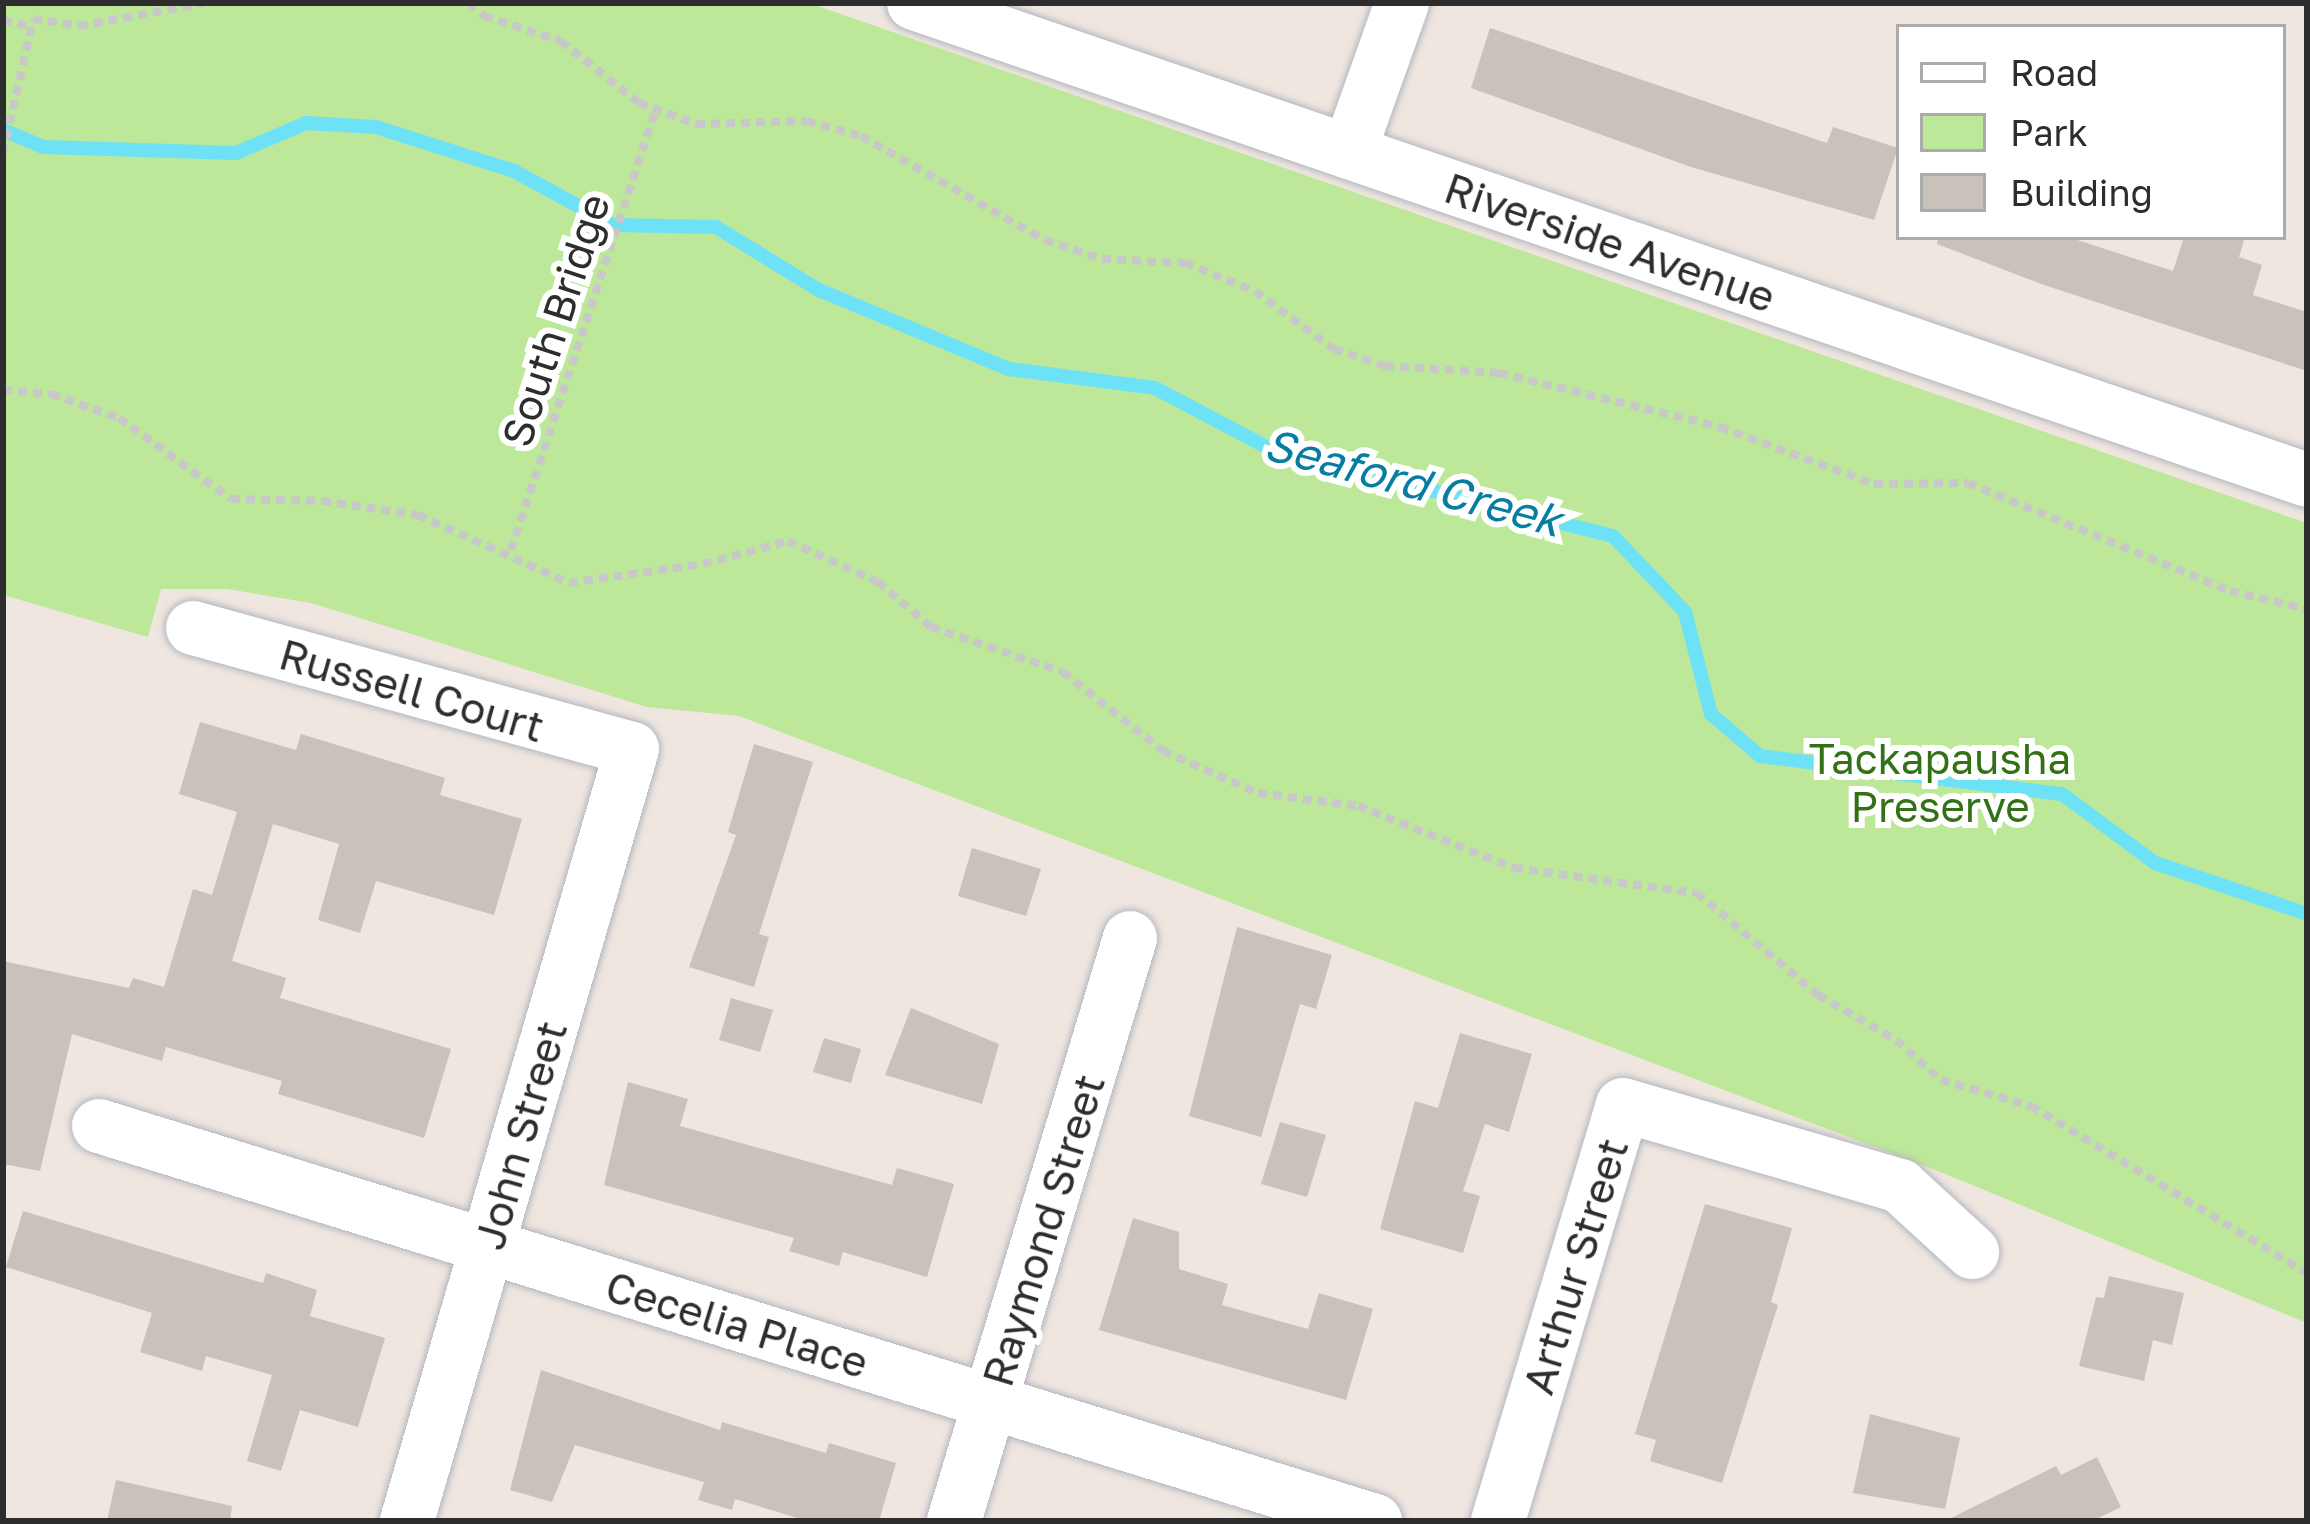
<!DOCTYPE html>
<style>
body{margin:0}
#map{position:relative;width:2310px;height:1524px;overflow:hidden;background:#efe6df;font-family:"Golos Text",sans-serif}
div>[style]{position:absolute}
.green>*{inset:0;background:#bde899}
.stream>*{height:14px;margin:-7px;padding:0 7px;transform-origin:7px;border-radius:7px;background:#6de1f6}
.building>*{inset:0;background:#c8c2ba}
.path>*{height:8px;margin-top:-4px;transform-origin:0;background:repeating-linear-gradient(90deg,#c8c8c8 0 9px,transparent 0 15px)}
.roads{filter:drop-shadow(0 0 3px #b3b7c1) drop-shadow(0 0 3px #b3b7c1)}
.minor>*{height:54px;margin:-27px;padding:0 27px;transform-origin:27px;border-radius:27px;background:#fff}
span{translate:-50% -50%;white-space:nowrap;text-align:center;line-height:1.15;-webkit-text-stroke:12px #fff;paint-order:stroke}
.street-label{font-size:42px;color:#2d2d2d}
.park-label{font-size:42px;color:#337116}
.water-label{font-size:45px;color:#067da1;font-style:italic}
.frame{position:absolute;inset:0;border:6px solid #2d2d2d;pointer-events:none}
.legend{position:absolute;left:1896px;top:24px;width:390px;height:216px;box-sizing:border-box;background:#fff;border:3px solid #ababab;margin:0;padding:15px 21px;list-style:none;font-size:36px;color:#2d2d2d}
.legend li{display:flex;align-items:center;gap:24px;height:60px}
.legend b{width:60px;border:3px solid #ababab}
</style>
<div id="map">
<div class="green">
<i style="clip-path:polygon(3px 3px,809px 3px,2307px 523px,2307px 1323px,1943px 1173px,739px 716px,647px 707px,311px 603px,227px 589px,161px 589px,148px 637px,3px 595px)"></i>
</div>
<div class="stream">
<i style="left:3px;top:130px;width:43px;rotate:23deg"></i>
<i style="left:43px;top:147px;width:193px;rotate:1.8deg"></i>
<i style="left:236px;top:153px;width:76px;rotate:-23.2deg"></i>
<i style="left:306px;top:123px;width:70px;rotate:3.3deg"></i>
<i style="left:376px;top:127px;width:145px;rotate:17.7deg"></i>
<i style="left:514px;top:171px;width:113px;rotate:28.6deg"></i>
<i style="left:613px;top:225px;width:103px;rotate:1.1deg"></i>
<i style="left:716px;top:227px;width:121px;rotate:31.5deg"></i>
<i style="left:819px;top:290px;width:206px;rotate:22.6deg"></i>
<i style="left:1009px;top:369px;width:147px;rotate:7.4deg"></i>
<i style="left:1155px;top:388px;width:135px;rotate:27.9deg"></i>
<i style="left:1274px;top:451px;width:349px;rotate:14.1deg"></i>
<i style="left:1613px;top:536px;width:105px;rotate:46.5deg"></i>
<i style="left:1685px;top:612px;width:105px;rotate:75.7deg"></i>
<i style="left:1711px;top:714px;width:65px;rotate:40.6deg"></i>
<i style="left:1760px;top:756px;width:304px;rotate:7.2deg"></i>
<i style="left:2062px;top:794px;width:116px;rotate:36.6deg"></i>
<i style="left:2155px;top:863px;width:160px;rotate:18.5deg"></i>
</div>
<div class="building">
<i style="clip-path:polygon(1490px 28px,1827px 143px,1833px 127px,1898px 148px,1874px 220px,1691px 167px,1471px 88px)"></i>
<i style="clip-path:polygon(1938px 237px,2068px 237px,2173px 271px,2184px 237px,2245px 237px,2239px 257px,2262px 265px,2253px 295px,2307px 312px,2307px 371px,2044px 285px,1937px 244px)"></i>
<i style="clip-path:polygon(200px 722px,296px 750px,301px 734px,445px 778px,440px 795px,522px 819px,494px 915px,376px 881px,360px 933px,318px 920px,339px 844px,273px 824px,232px 961px,286px 978px,280px 998px,451px 1049px,424px 1138px,278px 1094px,282px 1081px,166px 1047px,162px 1061px,72px 1034px,40px 1171px,3px 1164px,3px 961px,129px 988px,133px 978px,164px 987px,193px 889px,212px 895px,237px 812px,179px 794px)"></i>
<i style="clip-path:polygon(754px 744px,813px 762px,759px 934px,769px 937px,754px 987px,689px 967px,736px 835px,728px 832px)"></i>
<i style="clip-path:polygon(972px 848px,1041px 869px,1026px 916px,958px 896px)"></i>
<i style="clip-path:polygon(1237px 927px,1332px 955px,1316px 1009px,1300px 1004px,1261px 1137px,1189px 1116px)"></i>
<i style="clip-path:polygon(731px 998px,773px 1010px,760px 1052px,719px 1040px)"></i>
<i style="clip-path:polygon(911px 1008px,999px 1044px,982px 1104px,885px 1075px)"></i>
<i style="clip-path:polygon(1460px 1033px,1532px 1054px,1509px 1132px,1485px 1124px,1463px 1191px,1480px 1196px,1463px 1253px,1380px 1229px,1415px 1101px,1438px 1108px)"></i>
<i style="clip-path:polygon(824px 1038px,861px 1049px,851px 1083px,813px 1072px)"></i>
<i style="clip-path:polygon(628px 1082px,688px 1099px,680px 1126px,892px 1185px,897px 1168px,954px 1184px,927px 1277px,843px 1252px,839px 1266px,789px 1251px,794px 1238px,604px 1185px)"></i>
<i style="clip-path:polygon(1280px 1122px,1326px 1135px,1307px 1197px,1261px 1184px)"></i>
<i style="clip-path:polygon(1705px 1204px,1792px 1228px,1771px 1302px,1778px 1305px,1722px 1483px,1650px 1461px,1656px 1440px,1635px 1434px)"></i>
<i style="clip-path:polygon(23px 1211px,263px 1283px,266px 1273px,317px 1290px,310px 1316px,385px 1338px,358px 1427px,300px 1410px,281px 1471px,247px 1461px,272px 1375px,206px 1356px,202px 1371px,140px 1352px,152px 1313px,6px 1267px)"></i>
<i style="clip-path:polygon(1133px 1218px,1179px 1232px,1179px 1269px,1228px 1284px,1222px 1305px,1308px 1329px,1319px 1293px,1373px 1309px,1346px 1400px,1099px 1330px)"></i>
<i style="clip-path:polygon(2109px 1276px,2184px 1293px,2172px 1345px,2153px 1340px,2144px 1381px,2079px 1366px,2096px 1297px,2104px 1298px)"></i>
<i style="clip-path:polygon(541px 1370px,720px 1430px,722px 1422px,826px 1453px,829px 1443px,896px 1463px,879px 1521px,807px 1521px,735px 1499px,732px 1510px,698px 1500px,704px 1482px,575px 1445px,552px 1502px,510px 1490px)"></i>
<i style="clip-path:polygon(1870px 1414px,1960px 1438px,1945px 1509px,1853px 1493px)"></i>
<i style="clip-path:polygon(2097px 1457px,2121px 1507px,2092px 1521px,1945px 1521px,2056px 1466px,2061px 1475px)"></i>
<i style="clip-path:polygon(116px 1480px,232px 1506px,230px 1521px,107px 1521px)"></i>
</div>
<div class="path">
<i style="left:469px;top:3px;width:20px;rotate:41deg"></i>
<i style="left:484px;top:16px;width:81px;rotate:18deg"></i>
<i style="left:561px;top:41px;width:100px;rotate:38.5deg"></i>
<i style="left:639px;top:103px;width:61px;rotate:20.2deg"></i>
<i style="left:696px;top:124px;width:111px;rotate:-1.5deg"></i>
<i style="left:807px;top:121px;width:56px;rotate:15.5deg"></i>
<i style="left:861px;top:136px;width:211px;rotate:29.5deg"></i>
<i style="left:1045px;top:240px;width:60px;rotate:18.4deg"></i>
<i style="left:1102px;top:259px;width:83px;rotate:2.8deg"></i>
<i style="left:1185px;top:263px;width:75px;rotate:21.8deg"></i>
<i style="left:1255px;top:291px;width:98px;rotate:36.3deg"></i>
<i style="left:1334px;top:349px;width:54px;rotate:18.4deg"></i>
<i style="left:1385px;top:366px;width:114px;rotate:3.5deg"></i>
<i style="left:1499px;top:373px;width:228px;rotate:13.7deg"></i>
<i style="left:1720px;top:427px;width:164px;rotate:20.3deg"></i>
<i style="left:1874px;top:484px;width:94px;rotate:-0.6deg"></i>
<i style="left:1968px;top:483px;width:283px;rotate:22.4deg"></i>
<i style="left:2230px;top:591px;width:79px;rotate:13.2deg"></i>
<i style="left:3px;top:20px;width:29px;rotate:14deg"></i>
<i style="left:3px;top:153px;width:137px;rotate:-77.4deg"></i>
<i style="left:33px;top:19px;width:47px;rotate:8.7deg"></i>
<i style="left:79px;top:26px;width:127px;rotate:-10.4deg"></i>
<i style="left:3px;top:390px;width:48px;rotate:4.8deg"></i>
<i style="left:51px;top:394px;width:72px;rotate:19.4deg"></i>
<i style="left:119px;top:418px;width:138px;rotate:35.9deg"></i>
<i style="left:231px;top:499px;width:91px;rotate:1.3deg"></i>
<i style="left:322px;top:501px;width:97px;rotate:8.3deg"></i>
<i style="left:418px;top:515px;width:166px;rotate:24.2deg"></i>
<i style="left:569px;top:583px;width:135px;rotate:-8.1deg"></i>
<i style="left:703px;top:564px;width:88px;rotate:-15.1deg"></i>
<i style="left:788px;top:541px;width:99px;rotate:24.5deg"></i>
<i style="left:878px;top:582px;width:70px;rotate:40.3deg"></i>
<i style="left:931px;top:627px;width:139px;rotate:18.8deg"></i>
<i style="left:1063px;top:672px;width:127px;rotate:38.3deg"></i>
<i style="left:1163px;top:751px;width:104px;rotate:23.9deg"></i>
<i style="left:1258px;top:793px;width:101px;rotate:7.4deg"></i>
<i style="left:1358px;top:806px;width:168px;rotate:21.7deg"></i>
<i style="left:1514px;top:868px;width:185px;rotate:7.8deg"></i>
<i style="left:1697px;top:893px;width:158px;rotate:40.1deg"></i>
<i style="left:1818px;top:995px;width:90px;rotate:30deg"></i>
<i style="left:1896px;top:1040px;width:60px;rotate:41.6deg"></i>
<i style="left:1941px;top:1080px;width:94px;rotate:16.1deg"></i>
<i style="left:2031px;top:1106px;width:323px;rotate:31.2deg"></i>
<i style="left:511px;top:550px;width:464px;rotate:-71.8deg"></i>
</div>
<div class="roads">
<div class="minor">
<i style="left:914px;top:3px;width:1472px;rotate:18.9deg"></i>
<i style="left:1349px;top:152px;width:158px;rotate:-70.4deg"></i>
<i style="left:193px;top:628px;width:455px;rotate:15.4deg"></i>
<i style="left:632px;top:749px;width:804px;rotate:106.25deg"></i>
<i style="left:99px;top:1126px;width:1336px;rotate:17.2deg"></i>
<i style="left:954px;top:1521px;width:609px;rotate:-73.2deg"></i>
<i style="left:1498px;top:1521px;width:434px;rotate:-73.3deg"></i>
<i style="left:1623px;top:1105px;width:289px;rotate:16.3deg"></i>
<i style="left:1900px;top:1186px;width:98px;rotate:42.5deg"></i>
</div>
</div>
<div class="street-label">
<span style="left:1610px;top:242px;rotate:19deg">Riverside Avenue</span>
<span style="left:555px;top:320px;rotate:-72deg">South Bridge</span>
<span style="left:412px;top:690px;rotate:16deg">Russell Court</span>
<span style="left:520px;top:1135px;rotate:-74deg">John Street</span>
<span style="left:1043px;top:1230px;rotate:-73deg">Raymond Street</span>
<span style="left:1575px;top:1266px;rotate:-73deg">Arthur Street</span>
<span style="left:737px;top:1324px;rotate:17deg">Cecelia Place</span>
</div>
<div class="park-label">
<span style="left:1940px;top:782px">Tackapausha<br>Preserve</span>
</div>
<div class="water-label">
<span style="left:1413px;top:482px;rotate:15deg">Seaford Creek</span>
</div>
<div class="frame"></div>
<ul class="legend">
<li><b style="height:15px;background:#fff"></b>Road</li>
<li><b style="height:33px;background:#bde899"></b>Park</li>
<li><b style="height:33px;background:#c8c2ba"></b>Building</li>
</ul>
</div>
